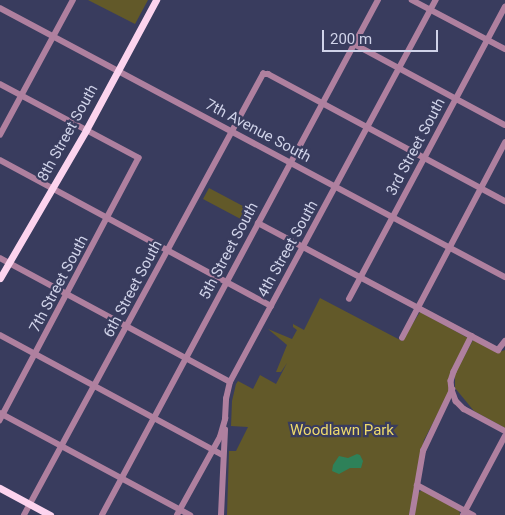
<!DOCTYPE html>
<style>
body{margin:0}
#map{position:relative;width:505px;height:515px;overflow:hidden;background:#393c5e;font-family:Roboto,sans-serif}
div>[style]{position:absolute}
.green>*{inset:0;background:#625929}
.water>*{inset:0;background:#2e8159}
.minor>*{height:5.5px;margin:-2.75px;padding:0 2.75px;transform-origin:2.75px;border-radius:2.75px;background:#af809f}
.major>*{height:7px;margin:-3.5px;padding:0 3.5px;transform-origin:3.5px;border-radius:3.5px;background:#fcd4ee}
span{translate:-50% -50%;white-space:nowrap;text-align:center;line-height:1.15;-webkit-text-stroke:4.5px #393c5e;paint-order:stroke}
.street-label{font-size:15px;color:#d0d3e9}
.park-label{font-size:15px;color:#eeda6d}
.scale{position:absolute;left:322px;top:30px;width:116px;height:22px;box-sizing:border-box;border:2px solid #d0d3e9;border-top:0;padding-left:6px;font-size:15px;line-height:18px;white-space:nowrap;color:#d0d3e9;-webkit-text-stroke:4px #393c5e;paint-order:stroke}
</style>
<div id="map">
<div class="green">
<i style="clip-path:polygon(88px 0,148px 0,135px 24px)"></i>
<i style="clip-path:polygon(209px 188px,256px 213px,250px 224px,203px 199px)"></i>
<i style="clip-path:polygon(320px 298px,402px 341px,420px 312px,468px 338px,450px 373px,449px 392px,424px 440px,409px 515px,227px 515px,229px 451px,236px 451px,248px 427px,231px 426px,232px 401px,236px 384px,238px 381px,253px 389px,260px 375px,276px 384px,287px 363px,281px 372px,276px 372px,287px 345px,268px 329px,292px 339px,297px 330px,293px 327px,293px 324px,304px 330px)"></i>
<i style="clip-path:polygon(473px 340px,499px 352px,505px 350px,505px 428px,474px 411px,455px 388px,455px 374px)"></i>
<i style="clip-path:polygon(422px 490px,459px 509px,460px 515px,414px 515px,418px 493px)"></i>
</div>
<div class="water">
<i style="clip-path:polygon(357px 454px,360px 455px,363px 461px,361px 468px,350px 468px,339px 474px,332px 471px,333px 465px,339px 456px,348px 458px)"></i>
</div>
<div class="minor">
<i style="left:412px;top:0;width:105px;rotate:27.8deg"></i>
<i style="left:0;top:8px;width:572px;rotate:28.04deg"></i>
<i style="left:354px;top:44px;width:171px;rotate:28.2deg"></i>
<i style="left:0;top:84px;width:157px;rotate:28deg"></i>
<i style="left:139px;top:158px;width:297px;rotate:117.9deg"></i>
<i style="left:0;top:135px;width:153px;rotate:-61.6deg"></i>
<i style="left:0;top:160px;width:308px;rotate:28.3deg"></i>
<i style="left:258px;top:223px;width:272px;rotate:27.9deg"></i>
<i style="left:498px;top:350px;width:11px;rotate:-52deg"></i>
<i style="left:0;top:258px;width:261px;rotate:28.3deg"></i>
<i style="left:349px;top:299px;width:331px;rotate:-61.9deg"></i>
<i style="left:0;top:335px;width:253px;rotate:28.3deg"></i>
<i style="left:472px;top:336px;width:40px;rotate:116.6deg"></i>
<i style="left:454px;top:372px;width:9px;rotate:108deg"></i>
<i style="left:451px;top:381px;width:9px;rotate:84deg"></i>
<i style="left:452px;top:390px;width:12px;rotate:70deg"></i>
<i style="left:456px;top:401px;width:11px;rotate:45deg"></i>
<i style="left:464px;top:409px;width:47px;rotate:28.2deg"></i>
<i style="left:402px;top:338px;width:221px;rotate:-62.2deg"></i>
<i style="left:0;top:413px;width:216px;rotate:28.2deg"></i>
<i style="left:417px;top:485px;width:64px;rotate:28.2deg"></i>
<i style="left:24px;top:515px;width:502px;rotate:-61.54deg"></i>
<i style="left:263px;top:74px;width:5px"></i>
<i style="left:268px;top:74px;width:269px;rotate:28.2deg"></i>
<i style="left:102px;top:515px;width:584px;rotate:-61.81deg"></i>
<i style="left:177px;top:515px;width:89px;rotate:-61.1deg"></i>
<i style="left:220px;top:437px;width:19px;rotate:-74deg"></i>
<i style="left:225px;top:419px;width:20px;rotate:-87deg"></i>
<i style="left:226px;top:399px;width:17px;rotate:-77deg"></i>
<i style="left:230px;top:382px;width:434px;rotate:-61.7deg"></i>
<i style="left:221px;top:515px;width:85px;rotate:-87.3deg"></i>
<i style="left:412px;top:515px;width:65px;rotate:-80.2deg"></i>
<i style="left:423px;top:451px;width:68px;rotate:-64.6deg"></i>
<i style="left:463px;top:515px;width:89px;rotate:-62deg"></i>
</div>
<div class="major">
<i style="left:0;top:278px;width:171px;rotate:-59.8deg"></i>
<i style="left:86px;top:130px;width:148px;rotate:-61.7deg"></i>
<i style="left:0;top:488px;width:57px;rotate:28.4deg"></i>
</div>
<div class="street-label">
<span style="left:258px;top:131px;rotate:28deg">7th Avenue South</span>
<span style="left:68px;top:133px;rotate:-61deg">8th Street South</span>
<span style="left:416px;top:147px;rotate:-62deg">3rd Street South</span>
<span style="left:288px;top:249px;rotate:-61deg">4th Street South</span>
<span style="left:229px;top:251px;rotate:-62deg">5th Street South</span>
<span style="left:59px;top:284px;rotate:-62deg">7th Street South</span>
<span style="left:133px;top:289px;rotate:-62deg">6th Street South</span>
</div>
<div class="park-label">
<span style="left:342px;top:431px">Woodlawn Park</span>
</div>
<div class="scale">200 m</div>
</div>
